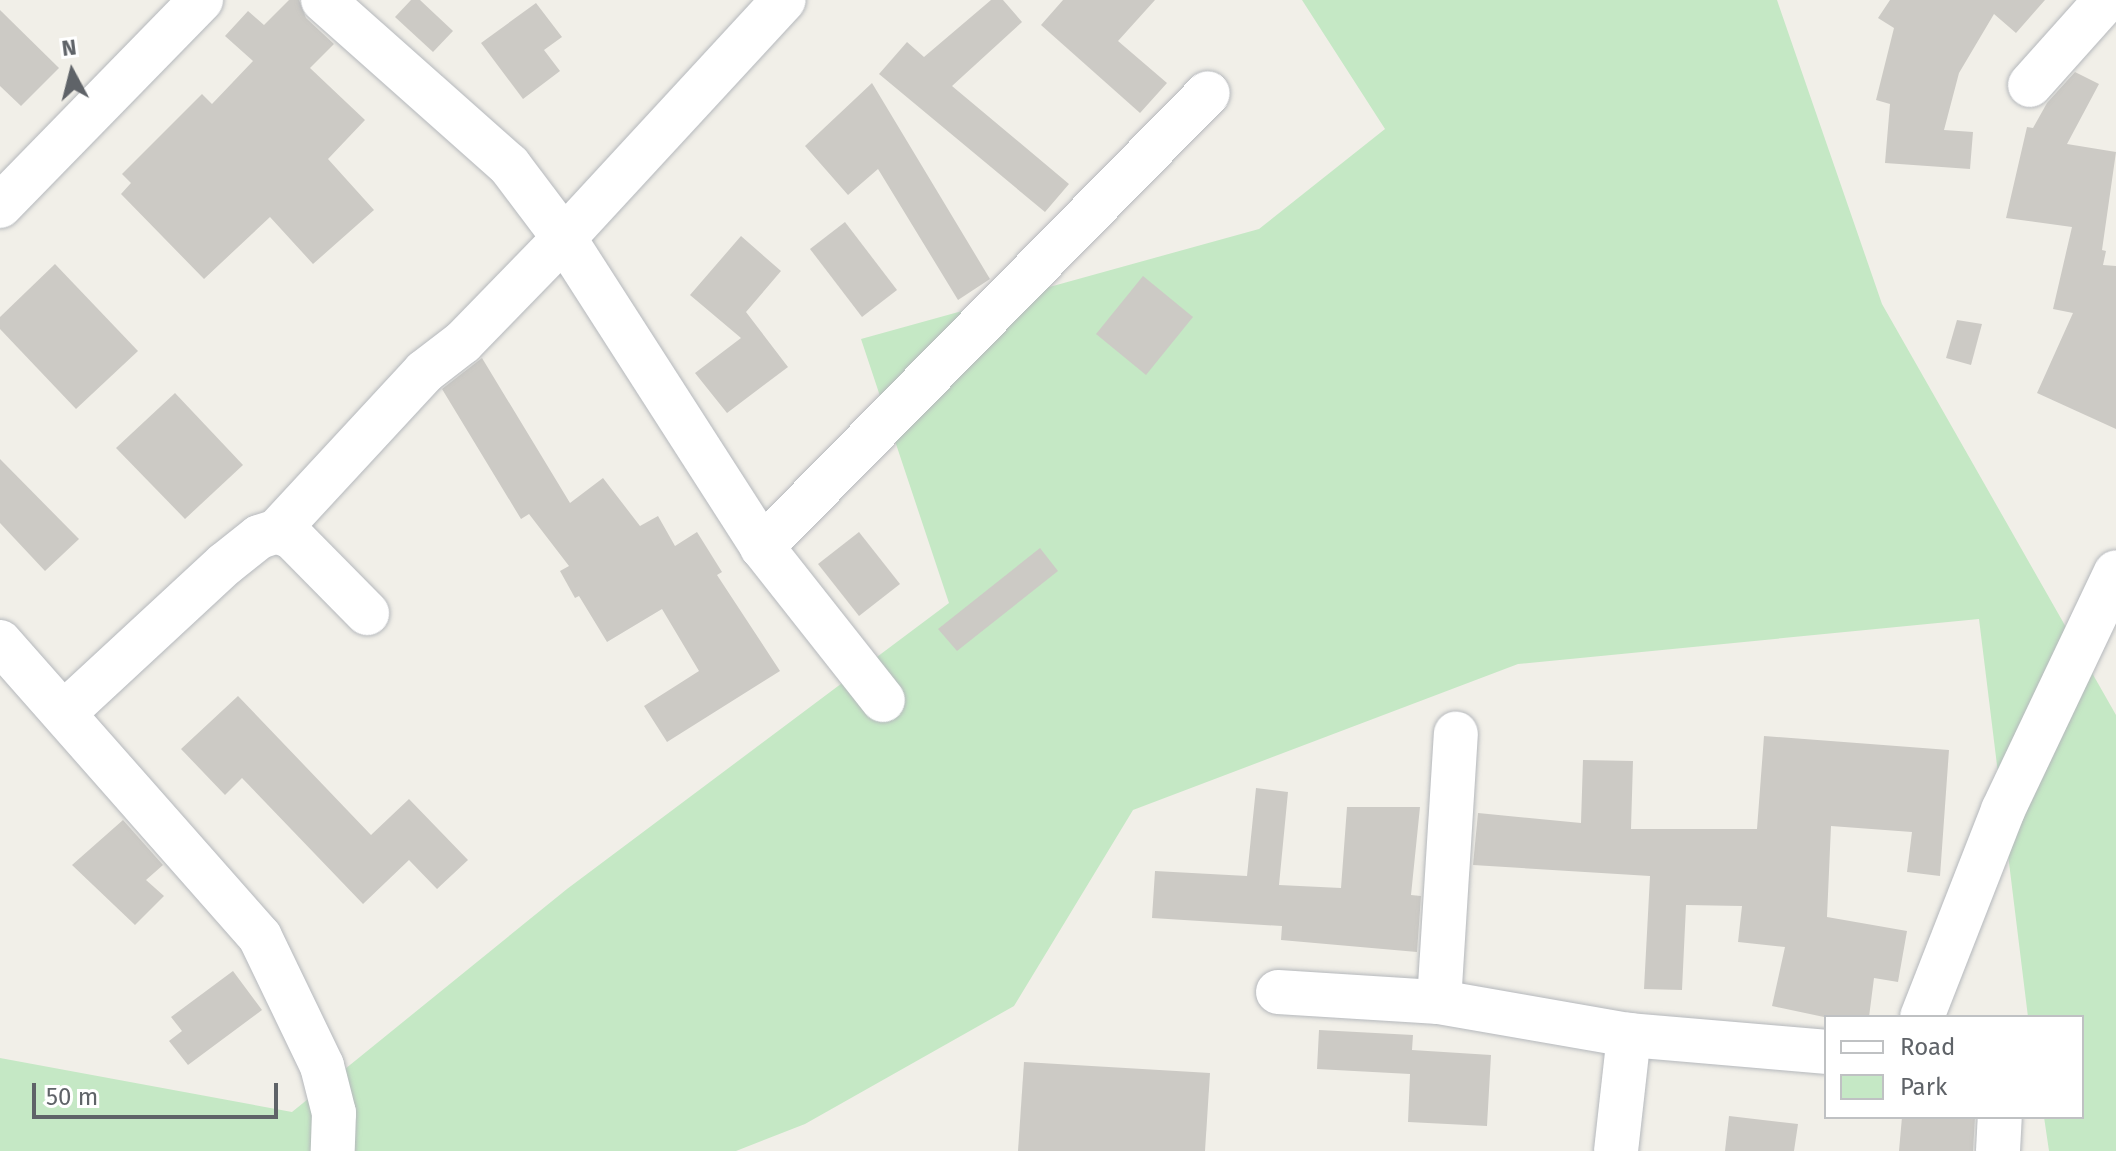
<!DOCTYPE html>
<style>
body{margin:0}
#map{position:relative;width:2116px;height:1151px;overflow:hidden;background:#f1efe8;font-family:"Fira Sans",sans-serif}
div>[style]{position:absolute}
.green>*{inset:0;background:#c5e8c5}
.building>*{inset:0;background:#cccac5}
.roads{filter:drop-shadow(0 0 2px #b5b8bc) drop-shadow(0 0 2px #b5b8bc)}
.minor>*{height:44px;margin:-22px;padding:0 22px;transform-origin:22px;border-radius:22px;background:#fff}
span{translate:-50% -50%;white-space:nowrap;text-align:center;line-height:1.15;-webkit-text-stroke:6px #fff;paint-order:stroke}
.legend{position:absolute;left:1824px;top:1015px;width:260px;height:104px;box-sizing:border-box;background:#fff;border:2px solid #bfc1c3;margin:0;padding:10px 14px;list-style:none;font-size:24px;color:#5f6368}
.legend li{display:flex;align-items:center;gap:16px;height:40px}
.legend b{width:40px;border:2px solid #bfc1c3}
.north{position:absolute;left:32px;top:32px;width:80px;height:80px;-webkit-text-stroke:6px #fff;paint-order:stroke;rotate:353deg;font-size:22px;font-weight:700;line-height:32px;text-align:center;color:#5f6368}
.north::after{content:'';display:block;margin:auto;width:28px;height:36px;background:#5f6368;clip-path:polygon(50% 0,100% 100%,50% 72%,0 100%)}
.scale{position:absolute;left:32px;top:1083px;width:246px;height:36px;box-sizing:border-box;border:4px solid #5f6368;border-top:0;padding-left:10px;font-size:24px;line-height:28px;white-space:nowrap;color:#5f6368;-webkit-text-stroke:6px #fff;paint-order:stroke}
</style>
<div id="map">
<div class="green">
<i style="clip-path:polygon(1302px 0,1777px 0,1882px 304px,2116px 715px,2116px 1151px,2049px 1151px,2044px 1117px,2082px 1117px,2082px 1017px,2028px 1017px,1979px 619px,1518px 664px,1133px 810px,1014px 1006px,805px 1124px,736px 1151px,0 1151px,0 1058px,292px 1112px,567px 889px,949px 603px,861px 339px,1259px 229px,1385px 129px)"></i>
</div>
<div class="building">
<i style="clip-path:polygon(289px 0,299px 0,306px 18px,334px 44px,310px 68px,365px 120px,328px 159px,374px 210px,313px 264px,270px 217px,204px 279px,121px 194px,131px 183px,122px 174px,202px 94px,212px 104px,253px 61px,225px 36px,248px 11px,264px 25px)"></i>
<i style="clip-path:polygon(411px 0,420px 0,453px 31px,433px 52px,395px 17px)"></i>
<i style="clip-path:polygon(991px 0,1003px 0,1022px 22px,952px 86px,1069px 184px,1045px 212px,879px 74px,907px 42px,924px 57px)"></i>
<i style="clip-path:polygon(1063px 0,1155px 0,1118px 41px,1167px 83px,1140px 113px,1041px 25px)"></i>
<i style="clip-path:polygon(1890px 0,2045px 0,2016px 33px,1994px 14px,1959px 73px,1944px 130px,1973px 132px,1970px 169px,1885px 163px,1890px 104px,1876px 100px,1894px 28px,1878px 18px)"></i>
<i style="clip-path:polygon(536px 3px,562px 37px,544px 50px,560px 71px,523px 99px,481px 43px)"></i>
<i style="clip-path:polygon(0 10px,59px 68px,21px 106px,0 86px)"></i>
<i style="clip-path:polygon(2075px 72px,2099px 84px,2067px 144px,2116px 152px,2102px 250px,2106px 251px,2103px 265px,2116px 266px,2116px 429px,2037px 393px,2073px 313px,2053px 309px,2072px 227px,2006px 218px,2027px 127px,2033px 128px,2047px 103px)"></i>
<i style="clip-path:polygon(872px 83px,990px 279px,958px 300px,878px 169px,848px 195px,805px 146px)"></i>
<i style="clip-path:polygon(845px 222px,897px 290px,862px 317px,810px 249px)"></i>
<i style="clip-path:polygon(741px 236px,781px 271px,746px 312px,788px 367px,727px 413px,695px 373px,741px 338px,690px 295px)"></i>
<i style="clip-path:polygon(55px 264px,138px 351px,76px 409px,0 329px,0 317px)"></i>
<i style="clip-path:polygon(1143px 276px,1193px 317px,1146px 375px,1096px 334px)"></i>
<i style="clip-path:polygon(1957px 320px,1982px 324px,1971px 365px,1946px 358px)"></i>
<i style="clip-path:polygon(482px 358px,570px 503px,603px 478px,640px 526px,658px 516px,675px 546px,697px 532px,722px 572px,717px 575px,780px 671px,667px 742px,644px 706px,699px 671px,662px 609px,607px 642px,579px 596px,575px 598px,560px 571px,569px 566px,529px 514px,521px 519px,442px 389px)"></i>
<i style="clip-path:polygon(175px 393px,243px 465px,185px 519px,116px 448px)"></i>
<i style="clip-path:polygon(0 459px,79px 539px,45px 571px,0 523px)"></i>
<i style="clip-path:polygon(859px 532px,900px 584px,859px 616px,818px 564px)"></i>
<i style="clip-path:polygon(1040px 548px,1058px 571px,957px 651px,938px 629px)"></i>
<i style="clip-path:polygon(238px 696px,371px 835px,409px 799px,468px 860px,437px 889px,409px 860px,363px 904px,242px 778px,225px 795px,181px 749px)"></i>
<i style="clip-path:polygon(1764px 736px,1949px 750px,1940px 876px,1907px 872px,1912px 832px,1831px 826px,1827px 917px,1907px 931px,1898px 982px,1874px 978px,1869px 1017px,1824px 1017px,1772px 1006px,1785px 947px,1738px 942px,1742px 906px,1686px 905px,1682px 990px,1644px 989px,1650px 876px,1473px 865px,1478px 813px,1581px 823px,1583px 760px,1633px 761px,1631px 829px,1757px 829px)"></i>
<i style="clip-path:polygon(1256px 788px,1288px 792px,1279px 885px,1341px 888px,1347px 807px,1420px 807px,1411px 895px,1421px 896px,1417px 952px,1281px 940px,1282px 926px,1152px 918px,1155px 871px,1247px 876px)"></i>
<i style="clip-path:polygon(123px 820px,163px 865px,146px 880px,164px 896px,135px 925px,72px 865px)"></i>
<i style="clip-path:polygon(233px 971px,262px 1010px,188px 1065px,169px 1041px,182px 1031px,171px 1017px)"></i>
<i style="clip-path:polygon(1319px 1030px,1413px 1035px,1412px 1050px,1491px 1055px,1487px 1126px,1408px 1122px,1410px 1074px,1317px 1069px)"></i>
<i style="clip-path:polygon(1024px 1062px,1210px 1073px,1205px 1151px,1018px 1151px)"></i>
<i style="clip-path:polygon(1729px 1116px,1798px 1124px,1794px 1151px,1725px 1151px)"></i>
<i style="clip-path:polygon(1902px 1117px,1975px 1117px,1973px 1151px,1899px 1151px)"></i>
</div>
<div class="roads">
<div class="minor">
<i style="left:323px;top:0;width:249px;rotate:41.6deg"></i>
<i style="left:509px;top:165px;width:91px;rotate:53deg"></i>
<i style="left:564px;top:238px;width:367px;rotate:57.3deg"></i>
<i style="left:762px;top:547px;width:195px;rotate:51.7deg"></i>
<i style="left:2030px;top:85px;width:114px;rotate:-48.2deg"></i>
<i style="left:0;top:206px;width:288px;rotate:-45.7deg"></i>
<i style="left:277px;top:531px;width:217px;rotate:-47.2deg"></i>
<i style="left:424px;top:372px;width:49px;rotate:-37.6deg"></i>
<i style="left:463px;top:342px;width:145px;rotate:-45.8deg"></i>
<i style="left:564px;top:238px;width:324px;rotate:-47.3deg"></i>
<i style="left:762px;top:547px;width:636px;rotate:-45.51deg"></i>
<i style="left:0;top:642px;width:393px;rotate:48.6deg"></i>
<i style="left:260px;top:937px;width:143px;rotate:64.3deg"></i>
<i style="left:322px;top:1066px;width:49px;rotate:75.7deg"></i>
<i style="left:334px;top:1113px;width:38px;rotate:92deg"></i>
<i style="left:65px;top:712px;width:218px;rotate:-42.8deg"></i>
<i style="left:225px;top:564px;width:43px;rotate:-38.5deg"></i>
<i style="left:259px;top:537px;width:19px;rotate:-18deg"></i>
<i style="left:277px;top:531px;width:16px;rotate:22deg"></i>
<i style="left:292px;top:537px;width:107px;rotate:45.4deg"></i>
<i style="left:1278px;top:992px;width:161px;rotate:3.6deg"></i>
<i style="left:1439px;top:1002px;width:193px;rotate:9.9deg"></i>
<i style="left:1629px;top:1035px;width:198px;rotate:4.9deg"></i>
<i style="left:1439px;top:1002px;width:269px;rotate:-86.4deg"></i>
<i style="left:1922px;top:1017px;width:222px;rotate:-68.6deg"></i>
<i style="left:2003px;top:810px;width:263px;rotate:-64.6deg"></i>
<i style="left:1616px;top:1151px;width:117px;rotate:-83.6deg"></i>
<i style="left:1998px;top:1151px;width:34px;rotate:-87deg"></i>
</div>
</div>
<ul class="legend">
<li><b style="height:10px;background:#fff"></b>Road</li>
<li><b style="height:22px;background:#c5e8c5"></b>Park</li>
</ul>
<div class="north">N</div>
<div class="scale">50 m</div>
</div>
